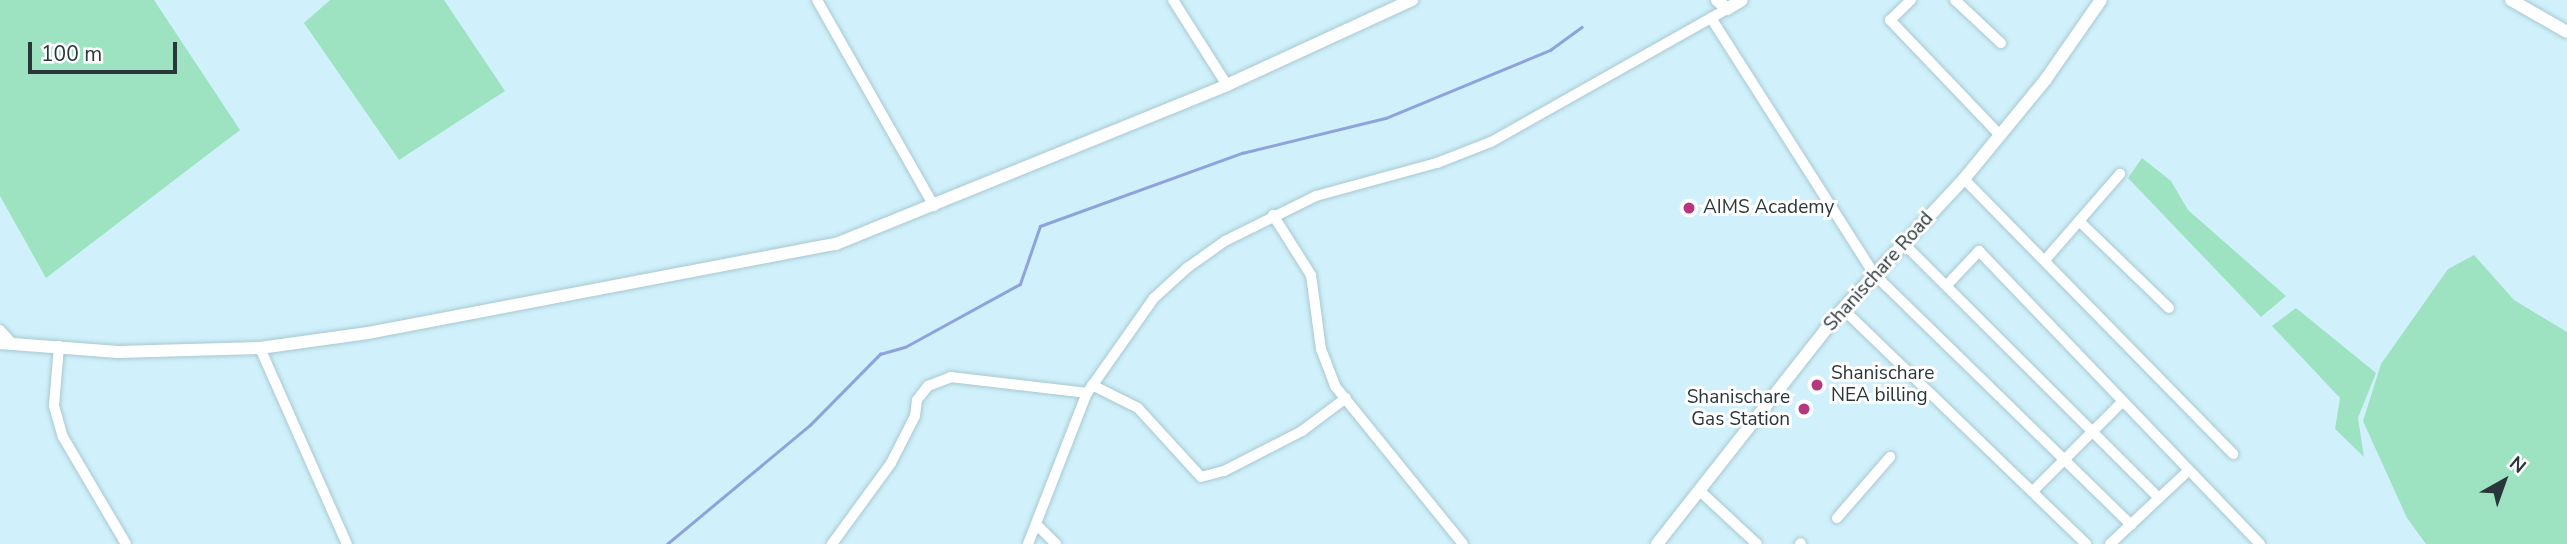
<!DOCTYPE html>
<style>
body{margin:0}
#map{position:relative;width:2567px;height:544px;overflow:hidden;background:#d0f1fb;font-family:"Nunito Sans",sans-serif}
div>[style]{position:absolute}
.green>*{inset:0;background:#9de3c1}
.stream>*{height:2.5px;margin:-1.25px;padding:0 1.25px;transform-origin:1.25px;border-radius:1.25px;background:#8fa2de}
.roads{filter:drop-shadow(0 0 2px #a8c8d1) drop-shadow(0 0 2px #a8c8d1)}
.minor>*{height:10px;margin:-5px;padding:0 5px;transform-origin:5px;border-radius:5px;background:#fff}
.tertiary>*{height:12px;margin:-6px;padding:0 6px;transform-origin:6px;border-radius:6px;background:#fff}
.dots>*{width:19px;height:19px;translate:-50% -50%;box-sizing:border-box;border:4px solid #fff;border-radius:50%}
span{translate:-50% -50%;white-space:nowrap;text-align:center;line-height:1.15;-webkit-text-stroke:6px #fff;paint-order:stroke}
.poi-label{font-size:19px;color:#29363a}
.left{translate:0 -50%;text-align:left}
.right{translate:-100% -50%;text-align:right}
.street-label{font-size:19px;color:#29363a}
.north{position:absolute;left:2469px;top:446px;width:70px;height:70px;-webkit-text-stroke:5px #fff;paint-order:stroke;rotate:40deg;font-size:19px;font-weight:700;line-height:28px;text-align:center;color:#29363a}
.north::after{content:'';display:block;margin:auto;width:24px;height:32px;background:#29363a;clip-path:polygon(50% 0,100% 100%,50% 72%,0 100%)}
.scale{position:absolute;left:28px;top:42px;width:149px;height:32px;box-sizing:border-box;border:4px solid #29363a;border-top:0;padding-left:9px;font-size:21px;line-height:24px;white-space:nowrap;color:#29363a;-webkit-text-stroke:5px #fff;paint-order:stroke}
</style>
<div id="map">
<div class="green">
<i style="clip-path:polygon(0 0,154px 0,240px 130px,46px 278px,0 196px)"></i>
<i style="clip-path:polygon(330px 0,444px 0,505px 91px,399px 160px,304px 23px)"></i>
<i style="clip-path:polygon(2142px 158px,2171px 181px,2188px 210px,2286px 296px,2261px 317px,2128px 178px)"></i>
<i style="clip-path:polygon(2474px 255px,2514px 300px,2567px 332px,2567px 544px,2426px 544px,2407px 518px,2363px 421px,2381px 364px,2448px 269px)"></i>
<i style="clip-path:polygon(2296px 308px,2376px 373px,2358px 418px,2364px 457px,2335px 429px,2340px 398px,2272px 326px)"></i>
</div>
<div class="stream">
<i style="left:667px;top:544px;width:186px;rotate:-39.8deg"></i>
<i style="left:810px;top:425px;width:100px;rotate:-45.4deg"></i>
<i style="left:880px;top:354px;width:26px;rotate:-16deg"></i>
<i style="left:905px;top:347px;width:131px;rotate:-28.7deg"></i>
<i style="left:1020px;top:284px;width:61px;rotate:-71deg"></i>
<i style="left:1040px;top:226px;width:215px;rotate:-19.9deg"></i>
<i style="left:1242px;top:153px;width:148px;rotate:-13.7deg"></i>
<i style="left:1386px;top:118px;width:178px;rotate:-22.5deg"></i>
<i style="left:1550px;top:50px;width:39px;rotate:-36deg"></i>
</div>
<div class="roads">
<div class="minor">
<i style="left:817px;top:0;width:237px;rotate:60.4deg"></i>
<i style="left:1173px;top:0;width:101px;rotate:57.6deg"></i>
<i style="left:1911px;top:0;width:29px;rotate:136deg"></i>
<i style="left:1890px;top:20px;width:159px;rotate:46.3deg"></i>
<i style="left:1955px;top:0;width:63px;rotate:43.1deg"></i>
<i style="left:1711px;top:18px;width:305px;rotate:57.5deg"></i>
<i style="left:1875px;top:275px;width:358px;rotate:44.3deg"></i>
<i style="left:1964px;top:179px;width:385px;rotate:45.6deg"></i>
<i style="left:1273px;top:215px;width:71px;rotate:57.7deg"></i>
<i style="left:1311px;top:275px;width:75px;rotate:82.3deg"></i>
<i style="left:1321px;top:349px;width:40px;rotate:69deg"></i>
<i style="left:1335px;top:386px;width:203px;rotate:51deg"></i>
<i style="left:2079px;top:221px;width:125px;rotate:44deg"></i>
<i style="left:1903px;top:243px;width:361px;rotate:44.9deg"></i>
<i style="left:2046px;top:259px;width:113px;rotate:-49deg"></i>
<i style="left:1947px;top:285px;width:47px;rotate:-46.7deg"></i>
<i style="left:1979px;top:251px;width:406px;rotate:46.2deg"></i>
<i style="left:1843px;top:309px;width:338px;rotate:44deg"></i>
<i style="left:0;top:330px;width:15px;rotate:48deg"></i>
<i style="left:59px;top:346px;width:60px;rotate:94.8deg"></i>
<i style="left:54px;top:406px;width:32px;rotate:74deg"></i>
<i style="left:63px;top:437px;width:124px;rotate:59.5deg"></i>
<i style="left:260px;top:348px;width:214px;rotate:66.1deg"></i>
<i style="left:1092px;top:385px;width:51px;rotate:26.6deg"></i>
<i style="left:1138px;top:408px;width:93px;rotate:47.6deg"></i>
<i style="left:1201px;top:477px;width:24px;rotate:-15deg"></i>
<i style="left:1224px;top:471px;width:88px;rotate:-27.1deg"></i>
<i style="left:1302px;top:431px;width:55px;rotate:-36.9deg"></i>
<i style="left:2033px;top:491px;width:127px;rotate:-45deg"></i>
<i style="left:1701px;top:492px;width:76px;rotate:42.9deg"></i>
<i style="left:1837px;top:518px;width:81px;rotate:-49deg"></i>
<i style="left:1037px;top:525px;width:27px;rotate:45deg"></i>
<i style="left:832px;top:544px;width:100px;rotate:-53.9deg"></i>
<i style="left:891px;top:463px;width:53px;rotate:-62.9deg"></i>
<i style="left:915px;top:416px;width:16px;rotate:-83deg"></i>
<i style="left:917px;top:400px;width:18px;rotate:-52deg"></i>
<i style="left:928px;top:386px;width:25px;rotate:-21deg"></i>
<i style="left:951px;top:377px;width:137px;rotate:6.7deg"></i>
<i style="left:1028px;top:544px;width:162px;rotate:-68.7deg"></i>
<i style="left:1087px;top:393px;width:116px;rotate:-54.8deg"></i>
<i style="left:1154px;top:298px;width:45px;rotate:-42.3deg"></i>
<i style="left:1187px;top:268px;width:47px;rotate:-35.4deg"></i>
<i style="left:1225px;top:241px;width:102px;rotate:-26.3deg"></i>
<i style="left:1316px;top:196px;width:125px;rotate:-15.3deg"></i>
<i style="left:1437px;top:163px;width:58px;rotate:-21.3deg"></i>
<i style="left:1491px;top:142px;width:271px;rotate:-29.4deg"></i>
<i style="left:1800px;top:544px;width:1px;rotate:-45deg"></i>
<i style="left:2110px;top:544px;width:108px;rotate:-43.1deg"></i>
</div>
<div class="tertiary">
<i style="left:1717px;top:0;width:13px;rotate:42deg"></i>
<i style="left:1727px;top:9px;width:17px;rotate:-31deg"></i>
<i style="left:2511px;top:0;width:64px;rotate:29.7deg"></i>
<i style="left:0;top:343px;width:118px;rotate:4.4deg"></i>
<i style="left:118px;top:352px;width:142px;rotate:-1.6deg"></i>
<i style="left:260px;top:348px;width:109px;rotate:-7.9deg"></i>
<i style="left:368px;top:333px;width:476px;rotate:-10.8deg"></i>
<i style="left:836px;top:244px;width:422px;rotate:-22.1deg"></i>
<i style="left:1227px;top:85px;width:204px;rotate:-24.7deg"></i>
<i style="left:1657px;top:544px;width:294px;rotate:-51.8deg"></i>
<i style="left:1839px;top:313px;width:183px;rotate:-47deg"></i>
<i style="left:1964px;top:179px;width:129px;rotate:-50.6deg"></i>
<i style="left:2046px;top:79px;width:96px;rotate:-55.2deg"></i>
</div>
</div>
<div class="dots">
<i style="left:1689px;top:208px;background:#b8367e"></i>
<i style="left:1817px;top:385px;background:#b8367e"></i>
<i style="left:1804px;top:409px;background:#b8367e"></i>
</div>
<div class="poi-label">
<span class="left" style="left:1703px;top:208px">AIMS Academy</span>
<span class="left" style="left:1831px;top:385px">Shanischare<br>NEA billing</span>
<span class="right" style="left:1790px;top:409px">Shanischare<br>Gas Station</span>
</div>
<div class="street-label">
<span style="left:1879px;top:272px;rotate:-48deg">Shanischare Road</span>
</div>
<div class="north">N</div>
<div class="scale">100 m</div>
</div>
